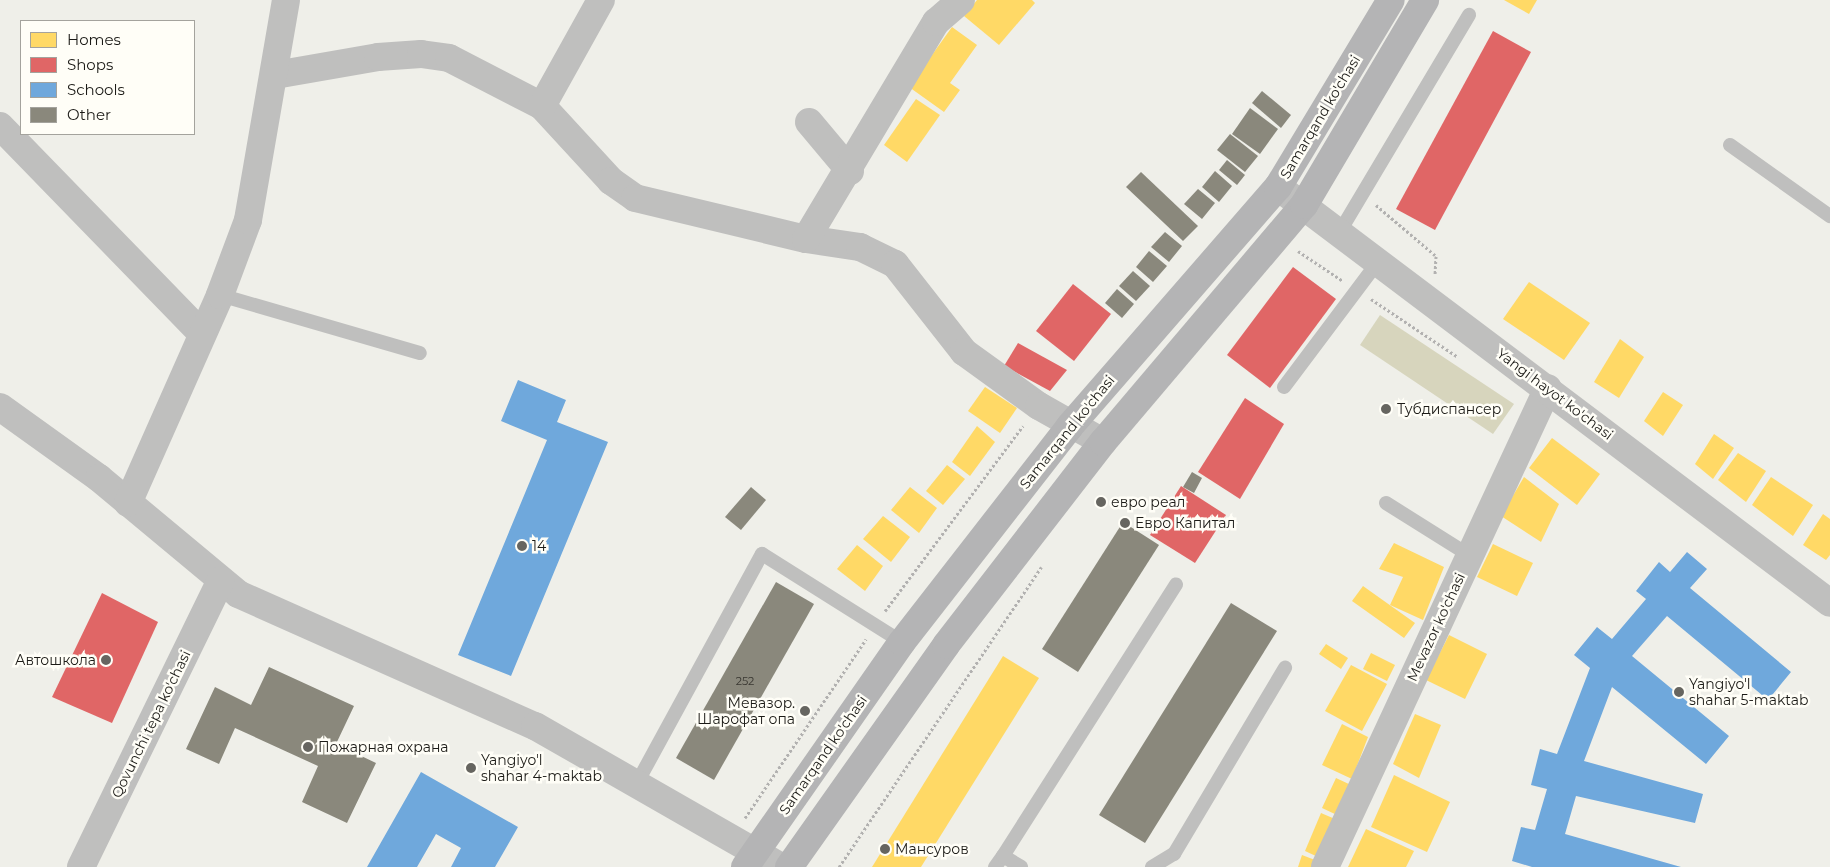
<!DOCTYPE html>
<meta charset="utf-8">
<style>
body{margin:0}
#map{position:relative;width:1830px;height:867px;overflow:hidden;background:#efefe9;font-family:Montserrat,sans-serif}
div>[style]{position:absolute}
.green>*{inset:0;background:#d7d5bd}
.homes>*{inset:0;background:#ffd966}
.shops>*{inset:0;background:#e06666}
.schools>*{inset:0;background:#6fa8dc}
.building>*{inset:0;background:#8a887c}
.path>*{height:3px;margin-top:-1.5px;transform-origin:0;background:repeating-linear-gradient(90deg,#b2b1b0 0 2.5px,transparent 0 5px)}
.service>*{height:14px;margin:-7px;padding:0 7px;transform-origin:7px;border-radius:7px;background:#bfbfbe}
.minor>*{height:28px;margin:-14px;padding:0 14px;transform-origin:14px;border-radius:14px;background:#bfbfbe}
.tertiary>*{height:28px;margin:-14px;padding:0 14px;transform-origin:14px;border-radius:14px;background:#bfbfbe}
.secondary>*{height:28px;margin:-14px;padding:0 14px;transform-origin:14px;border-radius:14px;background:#b4b4b5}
.dots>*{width:14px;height:14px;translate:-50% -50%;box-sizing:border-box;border:2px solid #fffef7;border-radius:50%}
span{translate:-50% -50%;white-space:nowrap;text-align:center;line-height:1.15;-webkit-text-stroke:5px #fffef7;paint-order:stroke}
.number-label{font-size:11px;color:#383630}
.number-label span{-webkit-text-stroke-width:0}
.street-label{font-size:14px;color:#1c1b17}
.poi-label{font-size:14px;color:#1c1b17}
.left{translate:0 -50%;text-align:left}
.right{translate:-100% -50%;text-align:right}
.legend{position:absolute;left:20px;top:20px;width:175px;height:115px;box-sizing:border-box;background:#fffef7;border:1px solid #a4a39d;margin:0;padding:6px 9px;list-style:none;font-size:15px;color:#1c1b17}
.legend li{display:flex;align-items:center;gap:10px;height:25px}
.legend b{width:25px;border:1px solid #a4a39d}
</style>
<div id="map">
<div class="green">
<i style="clip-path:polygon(1380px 315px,1514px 404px,1493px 434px,1360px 345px)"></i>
</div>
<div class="homes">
<i style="clip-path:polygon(977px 0,1032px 0,1035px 3px,999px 45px,964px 16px)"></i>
<i style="clip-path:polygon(1504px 0,1537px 0,1529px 14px)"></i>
<i style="clip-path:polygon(952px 27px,977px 45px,950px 83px,960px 90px,944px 112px,909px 87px)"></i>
<i style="clip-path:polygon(916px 99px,940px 115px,907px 162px,884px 145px)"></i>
<i style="clip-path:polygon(1529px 282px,1590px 323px,1564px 360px,1503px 319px)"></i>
<i style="clip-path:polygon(1620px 339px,1644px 357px,1619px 398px,1594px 382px)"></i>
<i style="clip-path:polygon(985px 387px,1017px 408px,1000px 433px,968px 411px)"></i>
<i style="clip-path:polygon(1663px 392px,1683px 405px,1663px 436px,1644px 421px)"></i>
<i style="clip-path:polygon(977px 426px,995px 442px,970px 476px,952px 462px)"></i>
<i style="clip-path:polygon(1714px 434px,1734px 448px,1713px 479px,1695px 464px)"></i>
<i style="clip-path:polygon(1552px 438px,1600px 474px,1577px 505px,1529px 468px)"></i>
<i style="clip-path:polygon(1738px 453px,1766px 471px,1746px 502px,1718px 480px)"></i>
<i style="clip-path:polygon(947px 465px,965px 479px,943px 505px,926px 491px)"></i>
<i style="clip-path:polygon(1524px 477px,1559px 504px,1541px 542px,1501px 516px)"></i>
<i style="clip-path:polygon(1771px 477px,1813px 505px,1793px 536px,1752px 505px)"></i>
<i style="clip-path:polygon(910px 487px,937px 508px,919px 533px,891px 510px)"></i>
<i style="clip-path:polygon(1823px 514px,1830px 519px,1830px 555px,1826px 560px,1803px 545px)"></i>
<i style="clip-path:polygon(883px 516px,910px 537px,891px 562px,863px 539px)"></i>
<i style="clip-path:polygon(1394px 543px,1444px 567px,1423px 620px,1390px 605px,1403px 577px,1379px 569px)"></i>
<i style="clip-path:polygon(1493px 544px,1533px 563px,1517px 596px,1477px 577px)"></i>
<i style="clip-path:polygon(857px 545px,883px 566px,865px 591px,837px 569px)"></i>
<i style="clip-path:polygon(1363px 586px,1415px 623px,1404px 638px,1352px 601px)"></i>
<i style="clip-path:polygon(1449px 635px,1487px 654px,1465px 699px,1426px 680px)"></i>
<i style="clip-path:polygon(1326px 644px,1348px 658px,1341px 669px,1319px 654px)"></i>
<i style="clip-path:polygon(1371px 653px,1395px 665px,1387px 681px,1363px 669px)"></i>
<i style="clip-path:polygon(1003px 656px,1039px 678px,921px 867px,872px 867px)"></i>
<i style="clip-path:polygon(1351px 665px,1387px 684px,1362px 731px,1325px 711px)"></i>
<i style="clip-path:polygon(1415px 714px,1441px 725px,1419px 778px,1393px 764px)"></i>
<i style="clip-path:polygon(1342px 724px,1368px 737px,1352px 779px,1322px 765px)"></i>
<i style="clip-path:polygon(1394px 775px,1450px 802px,1427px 852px,1371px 827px)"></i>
<i style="clip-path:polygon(1336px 778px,1351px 785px,1337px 815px,1322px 808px)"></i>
<i style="clip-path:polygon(1321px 813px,1335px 819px,1318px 857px,1305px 851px)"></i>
<i style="clip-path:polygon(1366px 829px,1414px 851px,1406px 867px,1348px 867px)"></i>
<i style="clip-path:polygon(1302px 855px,1315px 860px,1312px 867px,1298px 867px)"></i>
</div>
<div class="shops">
<i style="clip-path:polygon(1493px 31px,1531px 52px,1435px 230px,1396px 209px)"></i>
<i style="clip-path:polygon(1293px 267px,1336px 299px,1270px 388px,1227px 355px)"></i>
<i style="clip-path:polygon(1073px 284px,1111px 314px,1074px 361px,1036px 331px)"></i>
<i style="clip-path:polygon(1018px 343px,1067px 370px,1050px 391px,1004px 366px)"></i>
<i style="clip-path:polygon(1245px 398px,1284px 424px,1240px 499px,1198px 472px)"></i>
<i style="clip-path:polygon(1181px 486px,1226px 515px,1195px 563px,1150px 535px)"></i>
<i style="clip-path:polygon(102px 593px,158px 622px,112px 723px,52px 697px)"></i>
</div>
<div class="schools">
<i style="clip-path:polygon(518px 380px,566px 400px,557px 422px,608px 442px,511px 676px,458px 655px,547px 440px,501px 421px)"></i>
<i style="clip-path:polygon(1687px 552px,1707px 569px,1690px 588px,1791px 672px,1768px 700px,1667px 616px,1632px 656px,1729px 736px,1706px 764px,1612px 687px,1584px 761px,1703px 794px,1695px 823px,1576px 796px,1565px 834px,1681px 867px,1532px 867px,1512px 861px,1521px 827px,1535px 830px,1547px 789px,1531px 785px,1540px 749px,1557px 754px,1590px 668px,1574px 655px,1597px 627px,1612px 639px,1646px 599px,1636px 591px,1659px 562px,1670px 572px)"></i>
<i style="clip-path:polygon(421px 772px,518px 827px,495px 867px,451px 867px,461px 848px,436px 834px,417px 867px,367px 867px)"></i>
</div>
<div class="building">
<i style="clip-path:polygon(1262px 91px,1291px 115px,1281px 128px,1252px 103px)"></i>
<i style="clip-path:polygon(1250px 108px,1278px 129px,1260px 154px,1232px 134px)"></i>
<i style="clip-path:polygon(1230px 134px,1258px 156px,1245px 172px,1217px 150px)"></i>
<i style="clip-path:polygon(1227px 160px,1245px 175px,1237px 185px,1219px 170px)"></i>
<i style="clip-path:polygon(1215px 171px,1232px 186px,1219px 202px,1202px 187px)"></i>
<i style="clip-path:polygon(1141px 172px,1198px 226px,1183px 241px,1126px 187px)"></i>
<i style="clip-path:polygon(1198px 189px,1215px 203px,1202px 219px,1184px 204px)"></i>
<i style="clip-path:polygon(1165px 232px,1182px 246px,1169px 262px,1151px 247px)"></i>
<i style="clip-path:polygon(1149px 251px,1167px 266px,1153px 282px,1136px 267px)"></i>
<i style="clip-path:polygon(1133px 271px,1150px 286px,1136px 301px,1119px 286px)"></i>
<i style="clip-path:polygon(1117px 289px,1134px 304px,1122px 318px,1105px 303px)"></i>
<i style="clip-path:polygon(1192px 472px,1202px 478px,1194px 493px,1183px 487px)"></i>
<i style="clip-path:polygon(751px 487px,766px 500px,741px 530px,725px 517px)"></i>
<i style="clip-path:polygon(1123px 522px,1159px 545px,1078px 672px,1042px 649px)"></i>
<i style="clip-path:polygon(776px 582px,814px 604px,714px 780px,676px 758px)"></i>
<i style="clip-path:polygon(1231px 603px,1277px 631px,1145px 843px,1099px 815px)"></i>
<i style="clip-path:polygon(269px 667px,354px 706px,336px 744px,376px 763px,347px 823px,302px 802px,318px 766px,235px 728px,219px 764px,186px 749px,215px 687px,251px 705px)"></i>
</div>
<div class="path">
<i style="left:1376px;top:205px;width:79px;rotate:40.4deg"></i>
<i style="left:1436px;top:256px;width:18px;rotate:93deg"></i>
<i style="left:1298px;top:251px;width:54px;rotate:33.7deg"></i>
<i style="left:1371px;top:299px;width:105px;rotate:33.7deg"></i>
<i style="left:885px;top:611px;width:231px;rotate:-53.3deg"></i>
<i style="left:745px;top:818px;width:216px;rotate:-55.9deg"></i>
<i style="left:839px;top:867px;width:362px;rotate:-56deg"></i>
</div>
<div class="service">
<i style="left:1730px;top:145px;width:123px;rotate:35.4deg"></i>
<i style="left:1339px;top:233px;width:254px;rotate:-59.2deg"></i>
<i style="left:220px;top:295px;width:208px;rotate:16.2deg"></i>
<i style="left:1284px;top:387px;width:156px;rotate:-53.1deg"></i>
<i style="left:1386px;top:503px;width:98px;rotate:32.1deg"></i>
<i style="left:637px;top:783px;width:261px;rotate:-61.4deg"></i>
<i style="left:762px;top:554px;width:165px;rotate:32.2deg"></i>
<i style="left:1003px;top:856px;width:322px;rotate:-57.5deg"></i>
<i style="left:995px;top:867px;width:14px;rotate:-54deg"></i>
<i style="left:1003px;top:856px;width:21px;rotate:31deg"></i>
<i style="left:1152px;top:867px;width:26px;rotate:-31deg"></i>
<i style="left:1174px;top:854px;width:217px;rotate:-59.2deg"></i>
</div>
<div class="minor">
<i style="left:275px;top:75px;width:105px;rotate:-9.9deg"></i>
<i style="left:378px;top:57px;width:43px;rotate:-4deg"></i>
<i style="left:421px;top:54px;width:28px;rotate:8deg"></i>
<i style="left:449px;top:58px;width:105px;rotate:27.3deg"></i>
<i style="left:542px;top:106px;width:102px;rotate:47.4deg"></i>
<i style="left:611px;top:181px;width:29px;rotate:35deg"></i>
<i style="left:635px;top:198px;width:176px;rotate:13.5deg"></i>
<i style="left:806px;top:239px;width:55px;rotate:8.4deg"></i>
<i style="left:860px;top:247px;width:39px;rotate:26deg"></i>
<i style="left:895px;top:264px;width:112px;rotate:51.9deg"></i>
<i style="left:964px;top:352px;width:92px;rotate:35.8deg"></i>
<i style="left:1039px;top:406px;width:73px;rotate:29.4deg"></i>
<i style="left:542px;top:106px;width:121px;rotate:-60.9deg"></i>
<i style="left:809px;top:122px;width:64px;rotate:50.1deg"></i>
<i style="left:0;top:126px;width:290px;rotate:45.8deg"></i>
<i style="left:806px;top:239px;width:253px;rotate:-59.1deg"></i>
<i style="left:936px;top:22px;width:33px;rotate:-41deg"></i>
<i style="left:0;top:407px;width:122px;rotate:35.6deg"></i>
<i style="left:99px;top:478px;width:181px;rotate:39.8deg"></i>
<i style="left:238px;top:594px;width:325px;rotate:24deg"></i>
<i style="left:535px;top:726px;width:284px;rotate:29.8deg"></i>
<i style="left:128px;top:503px;width:227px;rotate:-66.1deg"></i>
<i style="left:220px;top:295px;width:80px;rotate:-69.5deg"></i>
<i style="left:248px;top:220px;width:223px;rotate:-80.2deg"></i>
<i style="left:81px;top:867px;width:319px;rotate:-64deg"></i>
<i style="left:1325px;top:867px;width:528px;rotate:-65.04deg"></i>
</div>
<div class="tertiary">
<i style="left:1278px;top:187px;width:691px;rotate:37deg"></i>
</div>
<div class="secondary">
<i style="left:745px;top:867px;width:274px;rotate:-55.1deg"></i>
<i style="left:902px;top:642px;width:274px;rotate:-52.1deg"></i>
<i style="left:1070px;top:426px;width:317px;rotate:-49deg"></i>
<i style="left:1278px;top:187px;width:218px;rotate:-58.9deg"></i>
<i style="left:789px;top:867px;width:272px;rotate:-54.7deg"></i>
<i style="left:946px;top:645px;width:257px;rotate:-52.3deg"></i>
<i style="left:1103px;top:442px;width:311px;rotate:-49.7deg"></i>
<i style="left:1304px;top:205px;width:238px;rotate:-59.4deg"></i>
</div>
<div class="dots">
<i style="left:1386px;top:409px;background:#666560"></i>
<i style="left:1101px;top:502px;background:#666560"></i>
<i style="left:1125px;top:523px;background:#666560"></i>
<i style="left:522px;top:546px;background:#666560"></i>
<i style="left:106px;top:660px;background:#666560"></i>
<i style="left:1679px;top:692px;background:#666560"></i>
<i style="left:805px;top:711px;background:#666560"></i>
<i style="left:308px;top:747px;background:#666560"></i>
<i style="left:471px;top:768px;background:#666560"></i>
<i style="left:885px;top:849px;background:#666560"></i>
</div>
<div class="number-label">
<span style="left:745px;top:681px">252</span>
</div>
<div class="street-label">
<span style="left:1320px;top:117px;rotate:-59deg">Samarqand ko'chasi</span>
<span style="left:1555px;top:394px;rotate:37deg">Yangi hayot ko'chasi</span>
<span style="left:1067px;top:432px;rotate:-51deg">Samarqand ko'chasi</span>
<span style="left:1436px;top:627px;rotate:-65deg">Mevazor ko'chasi</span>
<span style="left:151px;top:724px;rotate:-64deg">Qovunchi tepa ko'chasi</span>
<span style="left:823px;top:755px;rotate:-55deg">Samarqand ko'chasi</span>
</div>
<div class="poi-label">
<span class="left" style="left:1397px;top:409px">Тубдиспансер</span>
<span class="left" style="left:1111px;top:502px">евро реал</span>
<span class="left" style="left:1135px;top:523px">Евро Капитал</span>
<span class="left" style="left:532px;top:546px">14</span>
<span class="right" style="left:96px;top:660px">Автошкола</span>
<span class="left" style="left:1689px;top:692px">Yangiyo'l<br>shahar 5-maktab</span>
<span class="right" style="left:795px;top:711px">Мевазор.<br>Шарофат опа</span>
<span class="left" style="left:318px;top:747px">Пожарная охрана</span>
<span class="left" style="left:481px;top:768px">Yangiyo'l<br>shahar 4-maktab</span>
<span class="left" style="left:895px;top:849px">Мансуров</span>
</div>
<ul class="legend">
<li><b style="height:14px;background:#ffd966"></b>Homes</li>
<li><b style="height:14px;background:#e06666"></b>Shops</li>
<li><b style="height:14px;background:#6fa8dc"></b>Schools</li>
<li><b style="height:14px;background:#8a887c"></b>Other</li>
</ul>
</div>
